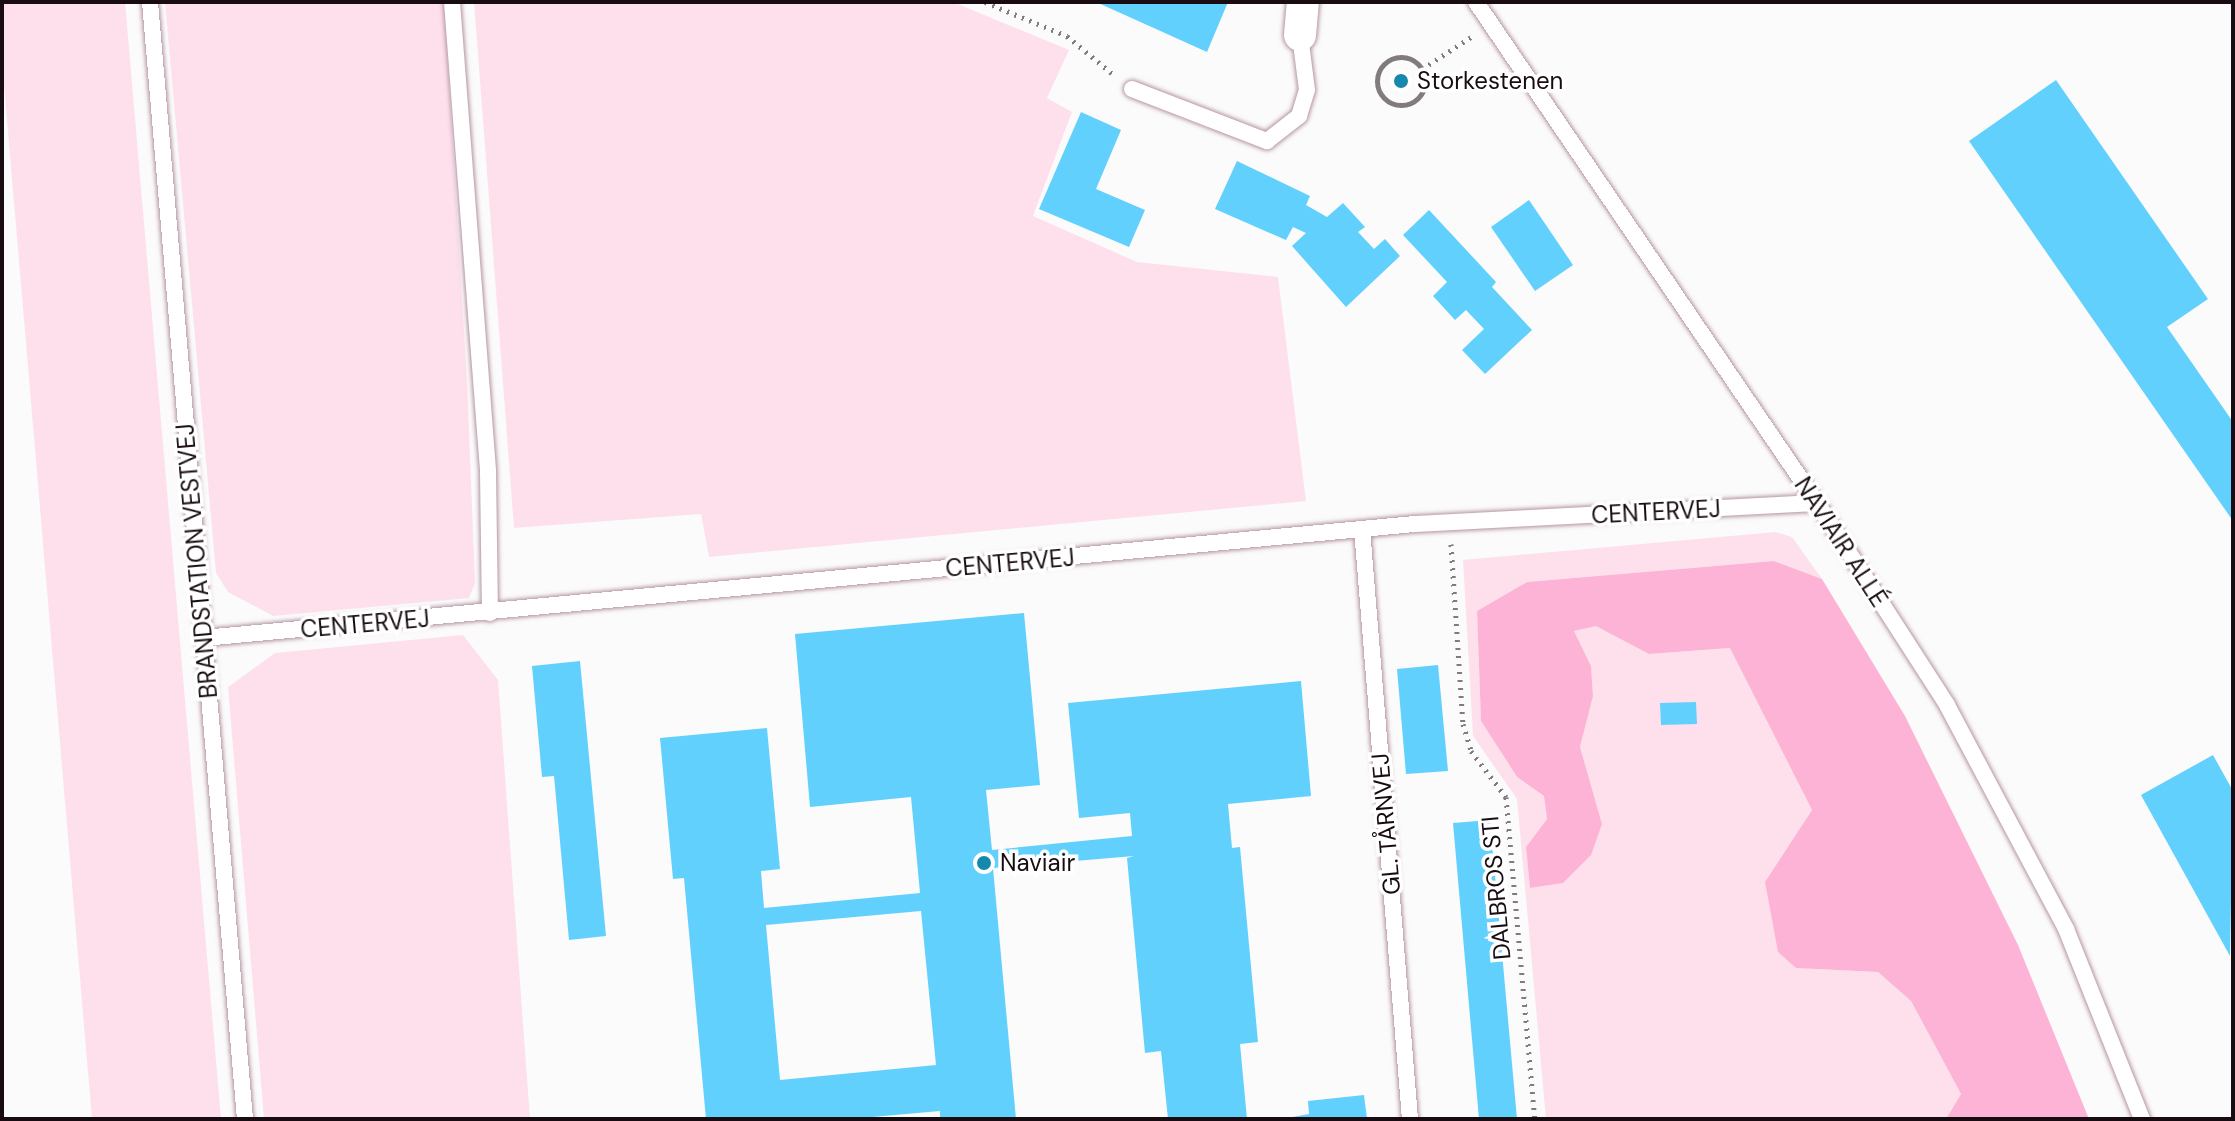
<!DOCTYPE html>
<meta charset="utf-8">
<style>
body{margin:0}
#map{position:relative;width:2235px;height:1121px;overflow:hidden;background:#fbfbfb;font-family:"DM Sans",sans-serif}
div>[style]{position:absolute}
.green>*{inset:0;background:#fee0ed}
.forest>*{inset:0;background:#fcb3d5}
.building>*{inset:0;background:#62d0fc}
.path>*{height:5px;margin-top:-2.5px;transform-origin:0;background:repeating-linear-gradient(90deg,#817b7e 0 2px,transparent 0 8px)}
.path>.ring{margin:-2.5px;padding:0;box-sizing:content-box;background:none;border:5px solid #817b7e;border-radius:50%}
.roads{filter:drop-shadow(0 0 2px #b695a4) drop-shadow(0 0 2px #b695a4)}
.lane>*{height:16px;margin:-8px;padding:0 8px;transform-origin:8px;border-radius:8px;background:#fff}
.street>*{height:32px;margin:-16px;padding:0 16px;transform-origin:16px;border-radius:16px;background:#fff}
.dots>*{width:22px;height:22px;translate:-50% -50%;box-sizing:border-box;border:4px solid #fff;border-radius:50%}
span{translate:-50% -50%;white-space:nowrap;text-align:center;line-height:1.15;-webkit-text-stroke:7px #fff;paint-order:stroke}
.poi-label{font-size:24px;color:#180c12}
.left{translate:0 -50%;text-align:left}
.street-label{font-size:24px;color:#180c12}
.frame{position:absolute;inset:0;border:4px solid #180c12;pointer-events:none}
</style>
<div id="map">
<div class="green">
<i style="clip-path:polygon(2px 2px,125px 2px,221px 1119px,92px 1119px,2px 61px)"></i>
<i style="clip-path:polygon(165px 2px,444px 2px,467px 380px,475px 583px,469px 598px,273px 616px,228px 592px,216px 573px)"></i>
<i style="clip-path:polygon(474px 2px,953px 2px,1069px 50px,1047px 98px,1072px 112px,1033px 216px,1137px 262px,1278px 277px,1306px 501px,709px 557px,701px 514px,514px 528px)"></i>
<i style="clip-path:polygon(1776px 532px,1792px 537px,1822px 579px,1774px 561px,1527px 582px,1477px 611px,1481px 721px,1517px 777px,1544px 796px,1547px 819px,1526px 847px,1530px 888px,1563px 883px,1602px 824px,1580px 747px,1593px 696px,1591px 666px,1574px 631px,1596px 625px,1649px 654px,1731px 648px,1812px 810px,1765px 882px,1796px 968px,1878px 972px,1911px 1001px,1961px 1094px,1946px 1119px,1546px 1119px,1517px 799px,1473px 736px,1463px 560px)"></i>
<i style="clip-path:polygon(463px 635px,498px 680px,530px 1119px,264px 1119px,228px 687px,275px 653px)"></i>
</div>
<div class="forest">
<i style="clip-path:polygon(1774px 561px,1822px 579px,1905px 716px,2018px 945px,2089px 1119px,1946px 1119px,1961px 1094px,1911px 1001px,1878px 972px,1796px 968px,1778px 952px,1765px 882px,1812px 810px,1730px 648px,1649px 654px,1596px 626px,1574px 631px,1591px 666px,1593px 696px,1580px 747px,1602px 824px,1591px 855px,1563px 883px,1530px 888px,1526px 847px,1547px 819px,1544px 796px,1517px 777px,1481px 721px,1477px 611px,1527px 582px)"></i>
</div>
<div class="building">
<i style="clip-path:polygon(1096px 2px,1228px 2px,1207px 52px)"></i>
<i style="clip-path:polygon(2056px 80px,2208px 299px,2167px 327px,2233px 422px,2233px 521px,1969px 141px)"></i>
<i style="clip-path:polygon(1081px 112px,1121px 130px,1096px 189px,1145px 210px,1129px 247px,1039px 209px)"></i>
<i style="clip-path:polygon(1237px 161px,1310px 196px,1306px 205px,1327px 217px,1343px 203px,1365px 227px,1358px 232px,1374px 249px,1385px 239px,1400px 256px,1346px 307px,1292px 246px,1306px 233px,1293px 227px,1286px 240px,1215px 209px)"></i>
<i style="clip-path:polygon(1529px 200px,1573px 265px,1535px 291px,1491px 227px)"></i>
<i style="clip-path:polygon(1429px 210px,1496px 282px,1492px 287px,1532px 330px,1485px 374px,1462px 350px,1484px 329px,1466px 310px,1455px 320px,1433px 296px,1447px 282px,1403px 235px)"></i>
<i style="clip-path:polygon(evenodd,1024px 613px,1040px 785px,986px 790px,992px 850px,1132px 836px,1130px 813px,1079px 818px,1068px 703px,1301px 681px,1311px 796px,1228px 804px,1232px 848px,1240px 847px,1258px 1042px,1240px 1044px,1247px 1119px,1168px 1119px,1161px 1051px,1145px 1053px,1127px 858px,1134px 856px,993px 868px,1016px 1119px,940px 1119px,940px 1111px,850px 1119px,706px 1119px,684px 878px,673px 879px,660px 738px,767px 728px,780px 869px,761px 871px,764px 908px,920px 893px,911px 797px,810px 807px,795px 634px,1024px 613px,921px 911px,936px 1065px,780px 1080px,766px 925px,921px 911px)"></i>
<i style="clip-path:polygon(580px 661px,606px 936px,569px 940px,554px 776px,542px 777px,532px 666px)"></i>
<i style="clip-path:polygon(1438px 665px,1448px 771px,1406px 774px,1397px 669px)"></i>
<i style="clip-path:polygon(1696px 702px,1697px 724px,1661px 725px,1660px 703px)"></i>
<i style="clip-path:polygon(2213px 755px,2233px 791px,2230px 956px,2141px 795px)"></i>
<i style="clip-path:polygon(1490px 820px,1517px 1119px,1479px 1119px,1453px 823px)"></i>
<i style="clip-path:polygon(1364px 1095px,1367px 1119px,1282px 1119px,1309px 1114px,1308px 1101px)"></i>
</div>
<div class="path">
<i style="left:985px;top:2px;width:89px;rotate:22.5deg"></i>
<i style="left:1067px;top:36px;width:62px;rotate:39.8deg"></i>
<i class="ring" style="left:1377px;top:57px;width:43px;height:43px"></i>
<i style="left:1422px;top:69px;width:59px;rotate:-33.1deg"></i>
<i style="left:1451px;top:544px;width:180px;rotate:86.2deg"></i>
<i style="left:1463px;top:724px;width:28px;rotate:73deg"></i>
<i style="left:1471px;top:751px;width:58px;rotate:52.7deg"></i>
<i style="left:1506px;top:797px;width:323px;rotate:84.9deg"></i>
</div>
<div class="roads">
<div class="lane">
<i style="left:150px;top:2px;width:1121px;rotate:85.14deg"></i>
<i style="left:452px;top:2px;width:471px;rotate:85.6deg"></i>
<i style="left:488px;top:472px;width:141px;rotate:89.2deg"></i>
<i style="left:1476px;top:2px;width:606px;rotate:55.76deg"></i>
<i style="left:1817px;top:503px;width:240px;rotate:57.2deg"></i>
<i style="left:1947px;top:705px;width:254px;rotate:62deg"></i>
<i style="left:2066px;top:929px;width:205px;rotate:68.2deg"></i>
<i style="left:1132px;top:89px;width:145px;rotate:21.1deg"></i>
<i style="left:1267px;top:141px;width:41px;rotate:-38deg"></i>
<i style="left:1299px;top:116px;width:27px;rotate:-73deg"></i>
<i style="left:1307px;top:90px;width:55px;rotate:-97.3deg"></i>
<i style="left:1362px;top:529px;width:592px;rotate:85.35deg"></i>
<i style="left:204px;top:638px;width:1215px;rotate:-5.38deg"></i>
<i style="left:1414px;top:524px;width:404px;rotate:-3deg"></i>
</div>
<div class="street">
<i style="left:1300px;top:35px;width:33px;rotate:-85deg"></i>
</div>
</div>
<div class="dots">
<i style="left:1401px;top:81px;background:#1687ad"></i>
<i style="left:984px;top:863px;background:#1687ad"></i>
</div>
<div class="poi-label">
<span class="left" style="left:1417px;top:81px">Storkestenen</span>
<span class="left" style="left:1000px;top:863px">Naviair</span>
</div>
<div class="street-label">
<span style="left:1656px;top:512px;rotate:-3deg">CENTERVEJ</span>
<span style="left:1841px;top:542px;rotate:57deg">NAVIAIR ALLÉ</span>
<span style="left:197px;top:561px;rotate:-95deg">BRANDSTATION VESTVEJ</span>
<span style="left:1010px;top:563px;rotate:-5deg">CENTERVEJ</span>
<span style="left:365px;top:624px;rotate:-5deg">CENTERVEJ</span>
<span style="left:1386px;top:824px;rotate:-95deg">GL. TÅRNVEJ</span>
<span style="left:1496px;top:888px;rotate:-95deg">DALBROS STI</span>
</div>
<div class="frame"></div>
</div>
